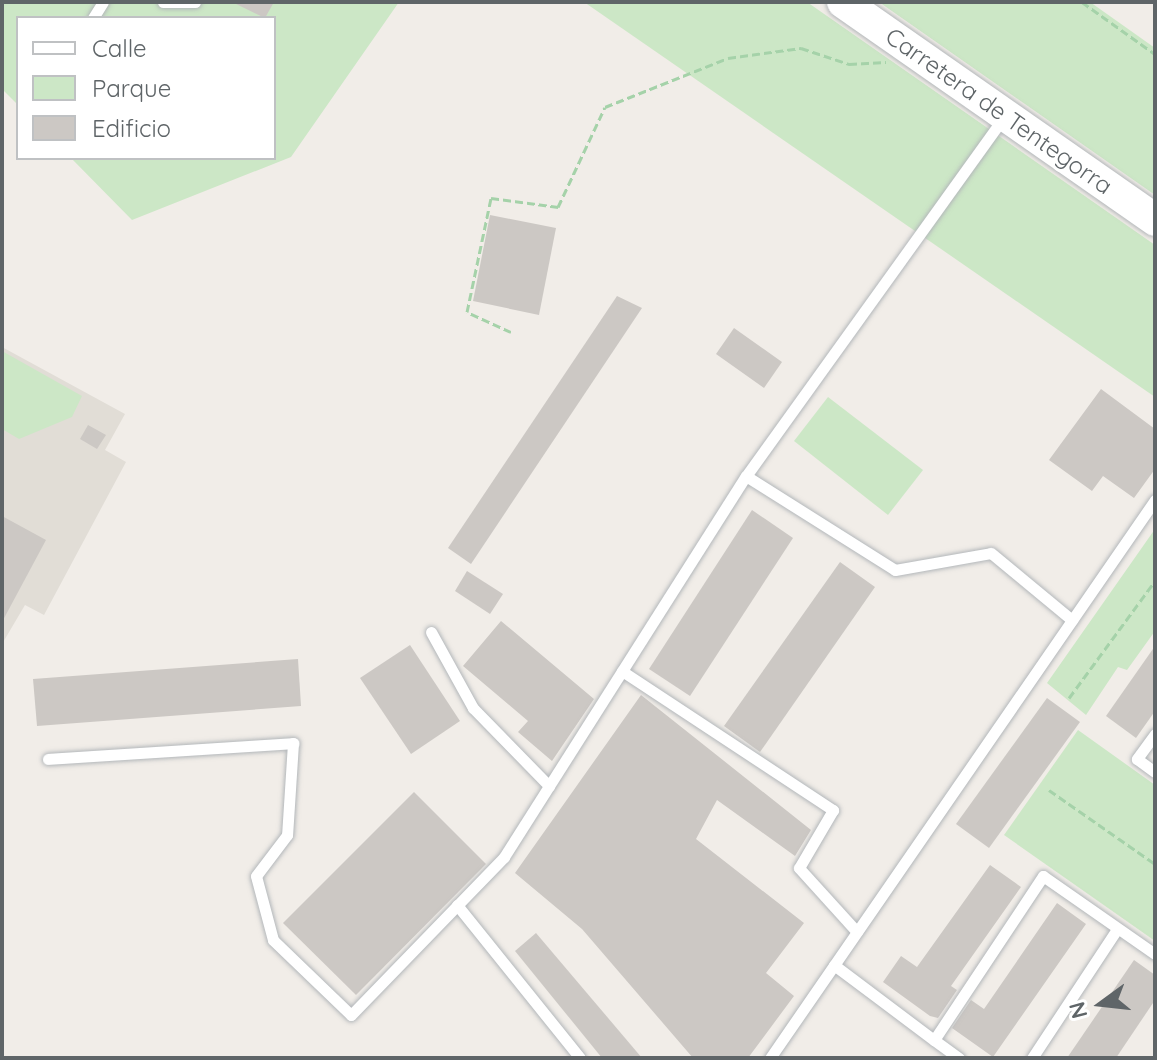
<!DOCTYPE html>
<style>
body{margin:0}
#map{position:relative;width:1157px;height:1060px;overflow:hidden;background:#f1ede8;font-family:Quicksand,sans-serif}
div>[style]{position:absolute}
.education>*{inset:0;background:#e1ddd6}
.green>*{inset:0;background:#cce7c6}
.building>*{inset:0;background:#ccc8c4}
.path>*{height:3px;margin-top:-1.5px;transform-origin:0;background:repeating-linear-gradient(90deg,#a5d2a9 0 8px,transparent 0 12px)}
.roads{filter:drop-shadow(0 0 2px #b3b7ba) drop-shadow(0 0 2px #b3b7ba)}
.service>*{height:11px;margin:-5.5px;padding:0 5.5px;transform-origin:5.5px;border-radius:5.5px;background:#fff}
.secondary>*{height:32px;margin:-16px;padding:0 16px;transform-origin:16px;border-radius:16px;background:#fff}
span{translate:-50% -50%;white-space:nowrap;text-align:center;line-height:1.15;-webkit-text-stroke:6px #fff;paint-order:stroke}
.street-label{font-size:24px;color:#5f6568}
.frame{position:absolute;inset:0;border:4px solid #5f6568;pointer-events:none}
.legend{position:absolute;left:16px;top:16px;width:260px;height:144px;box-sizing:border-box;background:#fff;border:2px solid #bfc1c3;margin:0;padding:10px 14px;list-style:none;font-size:24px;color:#5f6568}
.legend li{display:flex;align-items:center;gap:16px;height:40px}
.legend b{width:40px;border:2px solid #bfc1c3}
.north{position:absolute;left:1061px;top:964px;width:80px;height:80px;-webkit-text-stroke:6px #fff;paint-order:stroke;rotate:255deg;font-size:22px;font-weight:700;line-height:32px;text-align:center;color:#5f6568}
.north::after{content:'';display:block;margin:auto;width:28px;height:36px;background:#5f6568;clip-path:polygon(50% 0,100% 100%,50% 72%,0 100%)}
</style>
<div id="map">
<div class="education">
<i style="clip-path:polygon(2px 347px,125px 414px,105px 450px,126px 462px,44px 615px,25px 605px,2px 644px)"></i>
</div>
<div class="green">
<i style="clip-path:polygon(2px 2px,399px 2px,291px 157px,132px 220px,71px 158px,274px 158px,274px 18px,18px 18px,18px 105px,2px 89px)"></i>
<i style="clip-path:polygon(584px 2px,807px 2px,1155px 245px,1155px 397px)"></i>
<i style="clip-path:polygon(879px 2px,1090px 2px,1155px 48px,1155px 195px)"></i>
<i style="clip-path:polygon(2px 351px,82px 396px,72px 417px,19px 439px,2px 429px)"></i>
<i style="clip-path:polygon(828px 397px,923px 470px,888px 515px,794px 441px)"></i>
<i style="clip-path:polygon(1155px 529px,1155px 631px,1127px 670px,1118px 667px,1086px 715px,1047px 683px)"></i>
<i style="clip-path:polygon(1078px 730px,1155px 785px,1155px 941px,1004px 835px)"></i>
</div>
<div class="building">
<i style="clip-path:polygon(232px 2px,274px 2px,265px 18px)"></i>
<i style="clip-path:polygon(490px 215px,556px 228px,539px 315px,473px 301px)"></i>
<i style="clip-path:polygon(617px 296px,642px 308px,471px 564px,448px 548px)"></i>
<i style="clip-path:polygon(734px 328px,782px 362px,764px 388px,716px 354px)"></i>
<i style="clip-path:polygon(1101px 389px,1155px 429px,1155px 469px,1134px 498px,1103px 476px,1092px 491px,1049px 460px)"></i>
<i style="clip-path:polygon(88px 425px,106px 435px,97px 449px,80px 439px)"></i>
<i style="clip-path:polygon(752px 510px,793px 538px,690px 696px,649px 669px)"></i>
<i style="clip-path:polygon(2px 516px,46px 540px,2px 622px)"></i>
<i style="clip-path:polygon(840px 562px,875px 587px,760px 752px,724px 726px)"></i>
<i style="clip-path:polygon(467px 571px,503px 594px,490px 614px,455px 591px)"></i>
<i style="clip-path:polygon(501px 621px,594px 699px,552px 761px,518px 732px,528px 721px,463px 666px)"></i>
<i style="clip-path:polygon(410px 645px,460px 721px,411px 754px,360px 678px)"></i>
<i style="clip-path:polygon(1155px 646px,1155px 711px,1136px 738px,1106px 716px)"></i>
<i style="clip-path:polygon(298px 659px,301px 706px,37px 726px,33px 679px)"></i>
<i style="clip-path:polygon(641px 695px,811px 830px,795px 856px,717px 800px,696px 839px,804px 923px,766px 973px,794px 996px,748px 1058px,693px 1058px,582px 929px,515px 873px)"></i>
<i style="clip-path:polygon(1047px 698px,1080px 722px,989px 848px,956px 824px)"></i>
<i style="clip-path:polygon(414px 792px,486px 864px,356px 995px,283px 923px)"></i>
<i style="clip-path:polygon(990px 865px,1021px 887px,951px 986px,957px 990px,938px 1018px,930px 1016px,883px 982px,901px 956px,917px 967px)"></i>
<i style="clip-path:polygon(1057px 903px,1086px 924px,993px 1057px,952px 1028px,971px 1000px,984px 1009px)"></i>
<i style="clip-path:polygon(536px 933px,642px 1058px,602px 1058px,515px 951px)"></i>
<i style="clip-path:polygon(1134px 960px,1155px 975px,1155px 1000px,1116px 1058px,1067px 1058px)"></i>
</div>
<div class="path">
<i style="left:1082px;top:2px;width:90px;rotate:35.5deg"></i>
<i style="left:511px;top:332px;width:48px;rotate:-155.6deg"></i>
<i style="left:467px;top:312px;width:116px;rotate:-78.1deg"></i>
<i style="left:491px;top:198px;width:68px;rotate:7.7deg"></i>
<i style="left:558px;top:207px;width:110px;rotate:-64.8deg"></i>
<i style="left:605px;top:107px;width:132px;rotate:-21.7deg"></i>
<i style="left:728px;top:58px;width:74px;rotate:-7.8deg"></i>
<i style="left:801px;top:48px;width:51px;rotate:18.4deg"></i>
<i style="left:849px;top:64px;width:37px;rotate:-3deg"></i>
<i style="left:1069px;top:698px;width:145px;rotate:-53.7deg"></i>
<i style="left:1049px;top:790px;width:129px;rotate:34.9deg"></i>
</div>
<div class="roads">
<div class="service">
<i style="left:163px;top:2px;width:32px"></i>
<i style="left:93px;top:18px;width:19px;rotate:-58deg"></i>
<i style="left:746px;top:476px;width:176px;rotate:32.2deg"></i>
<i style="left:895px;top:570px;width:97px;rotate:-10deg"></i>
<i style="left:991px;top:553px;width:105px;rotate:39.6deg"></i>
<i style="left:431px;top:632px;width:87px;rotate:61.1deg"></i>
<i style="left:473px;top:708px;width:109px;rotate:45.7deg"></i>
<i style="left:622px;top:671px;width:253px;rotate:33.4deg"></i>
<i style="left:833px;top:810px;width:67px;rotate:120.4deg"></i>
<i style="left:799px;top:868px;width:86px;rotate:47.8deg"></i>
<i style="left:1155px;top:734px;width:31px;rotate:126deg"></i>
<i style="left:1137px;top:759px;width:22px;rotate:36deg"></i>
<i style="left:48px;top:759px;width:246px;rotate:-3.7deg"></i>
<i style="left:293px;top:743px;width:92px;rotate:93.7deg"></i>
<i style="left:287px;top:835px;width:51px;rotate:127.1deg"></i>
<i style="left:256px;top:876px;width:66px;rotate:75.1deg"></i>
<i style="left:273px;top:940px;width:108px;rotate:43.9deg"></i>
<i style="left:351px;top:1015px;width:220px;rotate:-45.9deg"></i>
<i style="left:504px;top:857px;width:451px;rotate:-57.6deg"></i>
<i style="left:746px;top:476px;width:441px;rotate:-54.3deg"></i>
<i style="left:457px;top:905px;width:196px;rotate:51.2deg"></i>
<i style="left:834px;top:965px;width:125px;rotate:36.9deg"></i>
<i style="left:934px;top:1040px;width:197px;rotate:-56.4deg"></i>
<i style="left:1043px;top:876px;width:136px;rotate:34.9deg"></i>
<i style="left:934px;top:1040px;width:31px;rotate:36deg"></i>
<i style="left:770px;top:1058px;width:678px;rotate:-55.4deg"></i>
<i style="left:1032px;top:1058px;width:154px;rotate:-56.6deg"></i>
</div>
<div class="secondary">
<i style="left:843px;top:2px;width:381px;rotate:34.9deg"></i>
</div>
</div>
<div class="street-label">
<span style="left:999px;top:111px;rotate:35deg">Carretera de Tentegorra</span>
</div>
<div class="frame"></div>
<ul class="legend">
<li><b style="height:10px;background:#fff"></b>Calle</li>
<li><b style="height:22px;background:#cce7c6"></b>Parque</li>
<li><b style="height:22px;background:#ccc8c4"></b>Edificio</li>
</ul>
<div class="north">N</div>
</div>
